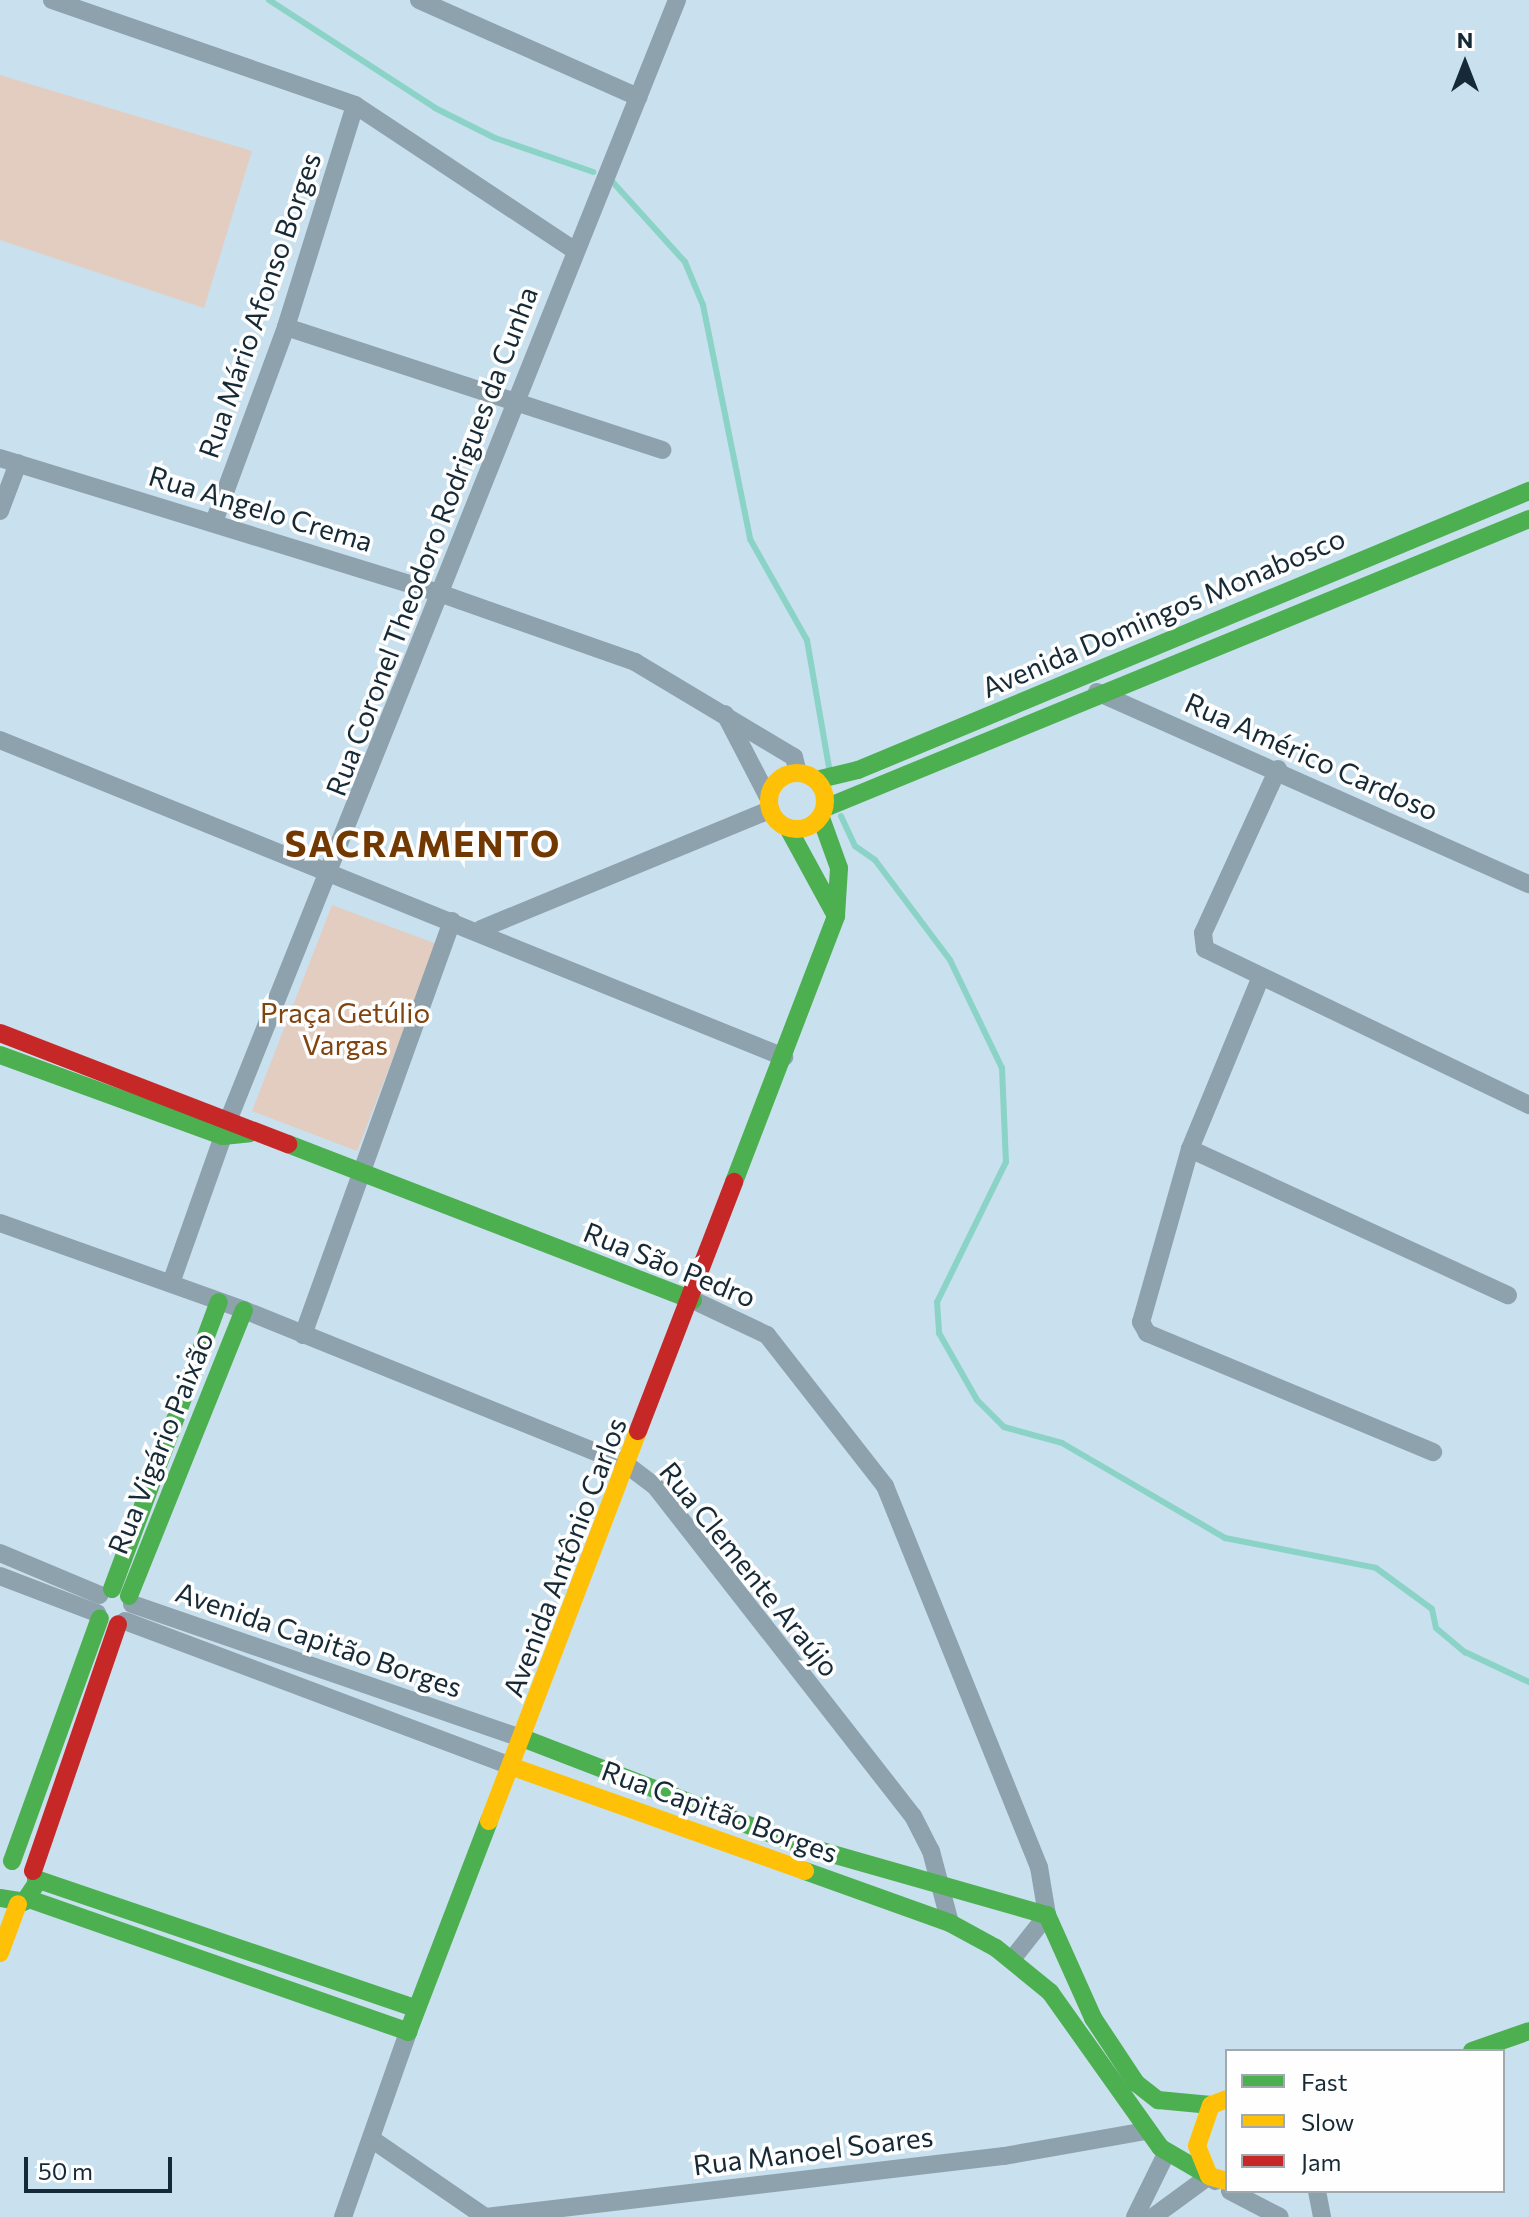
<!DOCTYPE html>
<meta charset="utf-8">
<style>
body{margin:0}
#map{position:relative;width:1529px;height:2217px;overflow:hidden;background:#c9e0ee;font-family:Commissioner,sans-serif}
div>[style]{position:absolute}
.green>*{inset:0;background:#e2cdc0}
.stream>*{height:6px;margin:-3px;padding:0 3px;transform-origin:3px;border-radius:3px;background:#8ad3c6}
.street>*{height:18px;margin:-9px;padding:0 9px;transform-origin:9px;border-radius:9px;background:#8ea2ad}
.fast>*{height:18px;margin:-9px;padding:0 9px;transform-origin:9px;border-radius:9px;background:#4caf50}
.slow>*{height:18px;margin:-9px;padding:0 9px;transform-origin:9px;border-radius:9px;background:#ffc107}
.slow>.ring{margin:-9px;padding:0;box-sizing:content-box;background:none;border:18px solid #ffc107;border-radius:50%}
.jam>*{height:18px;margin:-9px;padding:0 9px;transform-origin:9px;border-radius:9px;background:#c62828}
span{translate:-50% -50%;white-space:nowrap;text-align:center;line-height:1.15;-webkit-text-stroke:7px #fefefe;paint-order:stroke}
.street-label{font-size:28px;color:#152a36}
.park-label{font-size:28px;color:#804411}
.district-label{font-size:36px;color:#723801;font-weight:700;letter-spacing:2px}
.legend{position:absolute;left:1225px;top:2049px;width:280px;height:144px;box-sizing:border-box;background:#fefefe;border:2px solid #a1a9ae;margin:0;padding:10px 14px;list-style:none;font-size:24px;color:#152a36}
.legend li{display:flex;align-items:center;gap:16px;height:40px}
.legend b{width:40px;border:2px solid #a1a9ae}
.north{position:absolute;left:1425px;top:24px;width:80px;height:80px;-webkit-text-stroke:6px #fefefe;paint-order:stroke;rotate:0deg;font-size:22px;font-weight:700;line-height:32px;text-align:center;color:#152a36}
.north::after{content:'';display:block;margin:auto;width:28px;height:36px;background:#152a36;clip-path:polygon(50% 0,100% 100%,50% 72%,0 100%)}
.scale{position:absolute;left:24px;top:2157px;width:148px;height:36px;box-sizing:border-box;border:4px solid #152a36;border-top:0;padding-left:10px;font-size:24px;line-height:28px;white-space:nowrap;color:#152a36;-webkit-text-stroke:6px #fefefe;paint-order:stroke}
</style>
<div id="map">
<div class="green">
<i style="clip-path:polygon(0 75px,252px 151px,204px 308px,0 240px)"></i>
<i style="clip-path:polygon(332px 905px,437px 944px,357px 1151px,252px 1111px)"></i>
</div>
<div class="stream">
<i style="left:269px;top:0;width:198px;rotate:33deg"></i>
<i style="left:435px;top:108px;width:67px;rotate:26.6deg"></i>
<i style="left:495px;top:138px;width:104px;rotate:19.1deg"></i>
<i style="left:610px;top:179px;width:112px;rotate:47.9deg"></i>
<i style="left:685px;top:262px;width:47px;rotate:67.3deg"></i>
<i style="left:703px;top:305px;width:239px;rotate:78.6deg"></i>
<i style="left:750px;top:539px;width:116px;rotate:60.6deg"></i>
<i style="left:807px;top:640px;width:129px;rotate:80.2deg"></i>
<i style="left:841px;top:816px;width:33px;rotate:65deg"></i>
<i style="left:855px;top:846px;width:24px;rotate:35deg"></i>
<i style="left:875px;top:860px;width:125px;rotate:53.1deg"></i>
<i style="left:950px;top:960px;width:120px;rotate:64.3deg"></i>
<i style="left:1002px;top:1068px;width:94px;rotate:87.6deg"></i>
<i style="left:1006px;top:1162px;width:156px;rotate:116.2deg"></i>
<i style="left:937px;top:1302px;width:31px;rotate:86deg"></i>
<i style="left:939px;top:1333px;width:77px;rotate:60.4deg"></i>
<i style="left:977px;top:1400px;width:38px;rotate:45deg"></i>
<i style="left:1004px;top:1427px;width:60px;rotate:15.4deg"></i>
<i style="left:1062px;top:1443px;width:189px;rotate:30.2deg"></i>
<i style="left:1225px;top:1538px;width:154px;rotate:11.2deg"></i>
<i style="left:1376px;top:1568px;width:69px;rotate:36.2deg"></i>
<i style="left:1432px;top:1609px;width:19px;rotate:78deg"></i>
<i style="left:1436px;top:1628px;width:38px;rotate:40deg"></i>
<i style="left:1465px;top:1652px;width:71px;rotate:25.1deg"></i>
</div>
<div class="street">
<i style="left:52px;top:0;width:321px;rotate:19.1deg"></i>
<i style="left:355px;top:105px;width:263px;rotate:33.5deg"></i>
<i style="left:419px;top:0;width:240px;rotate:23.9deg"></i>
<i style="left:286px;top:327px;width:396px;rotate:18.1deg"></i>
<i style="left:0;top:458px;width:462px;rotate:17.1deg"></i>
<i style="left:442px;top:594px;width:205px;rotate:19.4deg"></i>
<i style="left:635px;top:662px;width:185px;rotate:30.9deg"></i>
<i style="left:794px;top:757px;width:16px;rotate:76deg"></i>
<i style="left:0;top:511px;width:51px;rotate:-69.4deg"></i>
<i style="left:214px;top:522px;width:208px;rotate:-69.7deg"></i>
<i style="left:286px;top:327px;width:232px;rotate:-72.7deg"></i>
<i style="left:1097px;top:692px;width:473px;rotate:24deg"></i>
<i style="left:725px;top:714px;width:93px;rotate:62.6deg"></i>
<i style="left:0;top:740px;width:846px;rotate:22.02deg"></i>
<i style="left:1278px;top:769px;width:180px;rotate:114.6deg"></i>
<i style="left:1203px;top:933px;width:16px;rotate:83deg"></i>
<i style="left:1205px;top:949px;width:360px;rotate:25.7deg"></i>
<i style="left:481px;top:929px;width:313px;rotate:-22.4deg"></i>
<i style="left:1260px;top:979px;width:184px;rotate:112.4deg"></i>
<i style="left:1190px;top:1149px;width:180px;rotate:105.8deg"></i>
<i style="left:1141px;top:1322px;width:13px;rotate:61deg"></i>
<i style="left:1147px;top:1333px;width:310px;rotate:22.6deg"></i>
<i style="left:1190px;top:1149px;width:350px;rotate:24.7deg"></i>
<i style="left:0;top:1223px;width:259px;rotate:19.6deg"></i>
<i style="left:244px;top:1310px;width:413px;rotate:22deg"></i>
<i style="left:627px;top:1465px;width:35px;rotate:37deg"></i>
<i style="left:655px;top:1486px;width:419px;rotate:52deg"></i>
<i style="left:913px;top:1816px;width:39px;rotate:63deg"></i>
<i style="left:931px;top:1851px;width:74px;rotate:75.2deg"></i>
<i style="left:171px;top:1283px;width:177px;rotate:-70.5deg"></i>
<i style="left:230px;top:1116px;width:1202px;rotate:-68.17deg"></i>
<i style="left:693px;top:1300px;width:82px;rotate:25.3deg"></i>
<i style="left:767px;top:1335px;width:192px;rotate:52deg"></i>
<i style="left:885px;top:1486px;width:411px;rotate:68deg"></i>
<i style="left:1039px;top:1867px;width:49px;rotate:80.5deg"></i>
<i style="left:1047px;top:1915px;width:55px;rotate:128.3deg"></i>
<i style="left:303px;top:1335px;width:440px;rotate:-70.2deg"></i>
<i style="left:0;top:1553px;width:108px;rotate:22.8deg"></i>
<i style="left:0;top:1576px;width:104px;rotate:20.9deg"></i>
<i style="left:132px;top:1604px;width:416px;rotate:19deg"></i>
<i style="left:125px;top:1621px;width:415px;rotate:20.6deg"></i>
<i style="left:373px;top:2140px;width:136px;rotate:34.5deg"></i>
<i style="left:1230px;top:2191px;width:56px;rotate:27.5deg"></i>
<i style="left:1317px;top:2191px;width:26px;rotate:79deg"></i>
<i style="left:343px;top:2217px;width:196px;rotate:-70.6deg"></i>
<i style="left:486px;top:2217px;width:522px;rotate:-6.72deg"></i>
<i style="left:1004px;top:2156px;width:144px;rotate:-10deg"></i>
<i style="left:1135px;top:2217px;width:72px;rotate:-63.8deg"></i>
<i style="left:1153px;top:2217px;width:69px;rotate:-36.2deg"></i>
<i style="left:1209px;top:2176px;width:8px;rotate:40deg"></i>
</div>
<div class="fast">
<i style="left:816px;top:780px;width:43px;rotate:-13.4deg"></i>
<i style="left:858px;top:770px;width:727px;rotate:-22.58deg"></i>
<i style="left:825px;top:808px;width:761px;rotate:-22.32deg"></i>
<i style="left:788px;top:828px;width:100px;rotate:61.4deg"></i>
<i style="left:0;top:1055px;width:237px;rotate:20deg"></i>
<i style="left:223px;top:1136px;width:27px;rotate:-6deg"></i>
<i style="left:288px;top:1144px;width:434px;rotate:21.1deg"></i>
<i style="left:734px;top:1182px;width:285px;rotate:-69deg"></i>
<i style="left:836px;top:916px;width:48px;rotate:-86.4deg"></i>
<i style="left:839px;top:868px;width:53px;rotate:-109.8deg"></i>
<i style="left:112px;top:1589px;width:306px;rotate:-69.6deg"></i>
<i style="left:129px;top:1596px;width:308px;rotate:-68.1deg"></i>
<i style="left:525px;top:1739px;width:292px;rotate:21.1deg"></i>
<i style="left:797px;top:1844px;width:260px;rotate:15.9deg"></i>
<i style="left:1047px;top:1915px;width:113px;rotate:65.9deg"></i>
<i style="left:1093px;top:2018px;width:78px;rotate:56.5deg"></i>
<i style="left:1136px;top:2083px;width:28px;rotate:38deg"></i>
<i style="left:1158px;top:2100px;width:53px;rotate:5.4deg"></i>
<i style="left:12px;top:1861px;width:258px;rotate:-70.1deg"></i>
<i style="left:805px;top:1871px;width:154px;rotate:19.7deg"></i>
<i style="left:950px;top:1923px;width:52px;rotate:28.5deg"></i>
<i style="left:996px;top:1948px;width:70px;rotate:39.2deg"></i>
<i style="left:1050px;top:1992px;width:191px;rotate:54.6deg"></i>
<i style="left:1161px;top:2148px;width:56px;rotate:30.3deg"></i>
<i style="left:36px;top:1879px;width:400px;rotate:18.8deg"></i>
<i style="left:0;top:1898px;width:24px;rotate:9deg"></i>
<i style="left:24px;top:1902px;width:22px;rotate:-56deg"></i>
<i style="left:29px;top:1899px;width:402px;rotate:19.3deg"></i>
<i style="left:408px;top:2032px;width:226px;rotate:-69deg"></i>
<i style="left:1472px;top:2051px;width:60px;rotate:-19.3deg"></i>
</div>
<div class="slow">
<i class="ring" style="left:769px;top:773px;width:38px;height:38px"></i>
<i style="left:513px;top:1767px;width:310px;rotate:19.6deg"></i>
<i style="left:489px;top:1821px;width:417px;rotate:-69.1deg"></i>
<i style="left:0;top:1953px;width:52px;rotate:-69.8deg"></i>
<i style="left:1227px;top:2099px;width:17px;rotate:159deg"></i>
<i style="left:1211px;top:2105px;width:43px;rotate:108.9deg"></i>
<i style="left:1197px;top:2146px;width:32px;rotate:68deg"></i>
<i style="left:1209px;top:2176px;width:19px;rotate:16deg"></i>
</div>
<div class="jam">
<i style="left:0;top:1033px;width:309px;rotate:21.1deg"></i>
<i style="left:638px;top:1431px;width:267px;rotate:-68.9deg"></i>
<i style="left:33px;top:1871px;width:261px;rotate:-71deg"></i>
</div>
<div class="street-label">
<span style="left:259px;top:305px;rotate:-71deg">Rua Mário Afonso Borges</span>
<span style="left:261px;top:508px;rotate:17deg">Rua Angelo Crema</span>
<span style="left:431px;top:541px;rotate:-69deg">Rua Coronel Theodoro Rodrigues da Cunha</span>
<span style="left:1163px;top:612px;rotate:-23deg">Avenida Domingos Monabosco</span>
<span style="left:1312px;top:756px;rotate:24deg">Rua Américo Cardoso</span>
<span style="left:670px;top:1264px;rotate:22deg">Rua São Pedro</span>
<span style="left:160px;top:1443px;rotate:-68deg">Rua Vigário Paixão</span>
<span style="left:564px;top:1557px;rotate:-69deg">Avenida Antônio Carlos</span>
<span style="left:750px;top:1569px;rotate:51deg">Rua Clemente Araújo</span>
<span style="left:319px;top:1639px;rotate:19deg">Avenida Capitão Borges</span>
<span style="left:720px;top:1811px;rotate:20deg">Rua Capitão Borges</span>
<span style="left:813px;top:2150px;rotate:-7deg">Rua Manoel Soares</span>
</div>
<div class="park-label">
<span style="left:345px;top:1028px">Praça Getúlio<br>Vargas</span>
</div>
<div class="district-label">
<span style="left:423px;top:843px">SACRAMENTO</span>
</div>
<ul class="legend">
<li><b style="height:10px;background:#4caf50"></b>Fast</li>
<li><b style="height:10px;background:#ffc107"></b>Slow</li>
<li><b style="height:10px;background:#c62828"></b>Jam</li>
</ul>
<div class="north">N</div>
<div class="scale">50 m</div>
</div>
